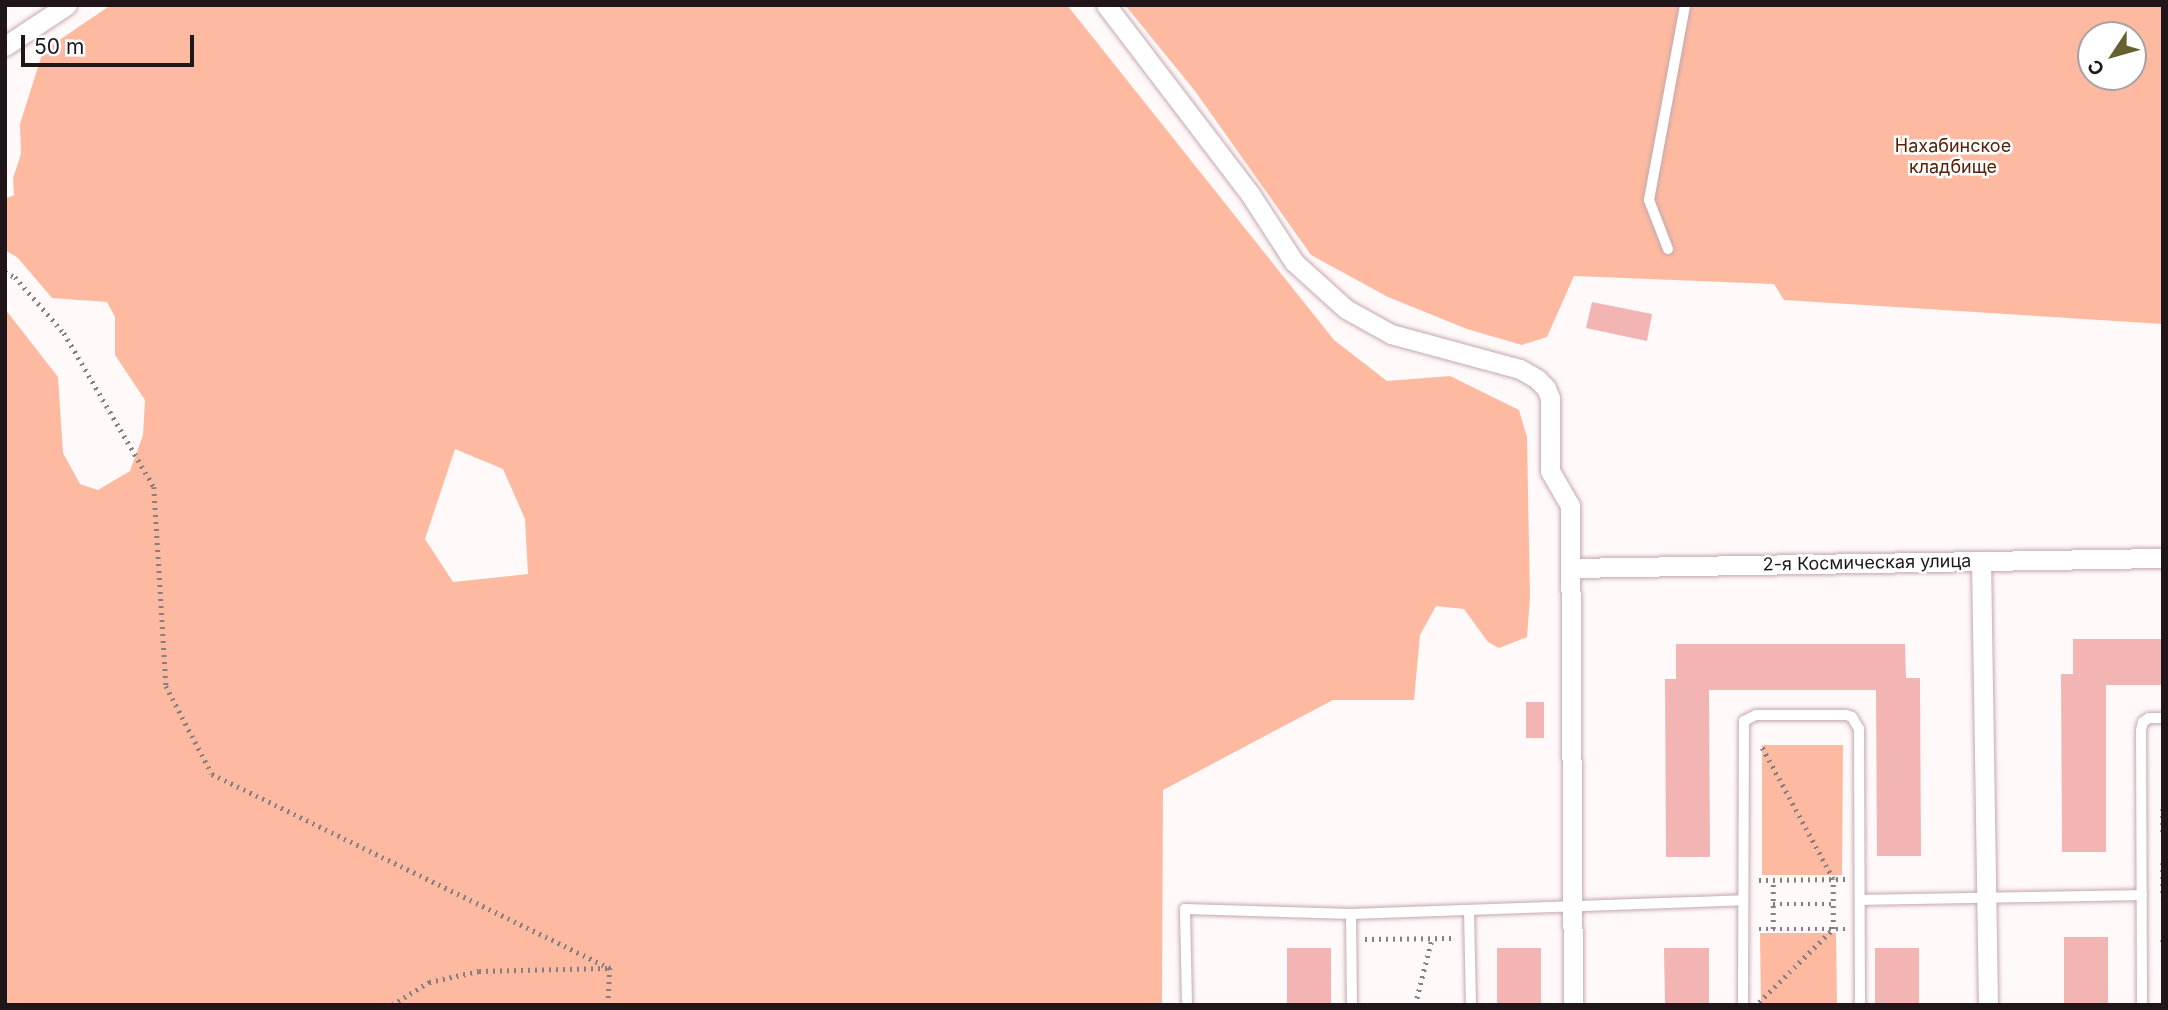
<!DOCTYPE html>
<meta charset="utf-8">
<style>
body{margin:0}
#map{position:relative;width:2168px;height:1010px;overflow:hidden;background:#fff9fa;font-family:Inter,sans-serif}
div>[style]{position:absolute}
.green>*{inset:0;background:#fdbaa0}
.building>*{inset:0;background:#f2b5b3}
.path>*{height:4.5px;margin-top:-2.25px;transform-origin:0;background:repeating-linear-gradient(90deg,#867e80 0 2px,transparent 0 7px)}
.roads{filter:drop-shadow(0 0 2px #c5a8af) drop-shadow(0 0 2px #c5a8af)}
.lane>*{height:10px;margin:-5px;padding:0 5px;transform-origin:5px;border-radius:5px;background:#fff}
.street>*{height:19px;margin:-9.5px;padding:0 9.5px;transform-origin:9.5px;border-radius:9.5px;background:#fff}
span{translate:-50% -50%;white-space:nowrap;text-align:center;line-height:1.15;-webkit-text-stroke:5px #fff;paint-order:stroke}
.park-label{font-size:18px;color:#582107}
.street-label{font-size:18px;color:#201619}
.frame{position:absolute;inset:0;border:7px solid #201619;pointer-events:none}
.north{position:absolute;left:2077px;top:21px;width:70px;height:70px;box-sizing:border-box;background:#fff;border:2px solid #a6a2a3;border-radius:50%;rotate:234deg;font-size:19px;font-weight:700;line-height:28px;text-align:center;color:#201619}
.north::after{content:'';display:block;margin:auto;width:24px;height:32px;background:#65622f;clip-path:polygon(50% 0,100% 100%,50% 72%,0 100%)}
.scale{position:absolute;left:21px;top:35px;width:173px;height:32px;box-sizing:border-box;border:4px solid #201619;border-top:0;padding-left:9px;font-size:21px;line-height:24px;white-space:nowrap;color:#201619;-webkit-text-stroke:5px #fff;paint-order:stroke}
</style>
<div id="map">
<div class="green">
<i style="clip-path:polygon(evenodd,111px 5px,1067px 5px,1334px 340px,1387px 381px,1450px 376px,1519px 410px,1527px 437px,1530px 598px,1527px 637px,1499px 648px,1488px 642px,1464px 609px,1436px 606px,1420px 635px,1414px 700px,1333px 700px,1163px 790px,1162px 1005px,5px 1005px,5px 309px,58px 377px,63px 453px,80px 484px,98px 490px,130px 471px,143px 435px,145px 400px,115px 355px,115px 317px,107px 302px,52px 298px,18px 258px,5px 250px,5px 199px,14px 195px,13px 178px,21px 154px,20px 124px,43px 51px,111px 5px,455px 449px,503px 469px,525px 519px,528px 574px,453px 582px,425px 539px,455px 449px)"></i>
<i style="clip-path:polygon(evenodd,1125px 5px,2163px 5px,2163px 324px,1784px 300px,1774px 284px,1574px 276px,1547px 337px,1522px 345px,1467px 329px,1388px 297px,1311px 255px,1195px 91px,1125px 5px,2091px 35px,2133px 35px,2133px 77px,2091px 77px,2091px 35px)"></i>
<i style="clip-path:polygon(1762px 745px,1843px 745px,1842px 875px,1762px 875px)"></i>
<i style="clip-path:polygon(1760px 933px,1836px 933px,1837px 1005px,1761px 1005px)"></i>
</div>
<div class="building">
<i style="clip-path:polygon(1592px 302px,1652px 314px,1647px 341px,1586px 328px)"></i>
<i style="clip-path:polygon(2073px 639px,2163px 639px,2163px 685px,2106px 685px,2106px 852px,2062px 852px,2061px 674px,2073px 674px)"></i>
<i style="clip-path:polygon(1676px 644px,1905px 644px,1906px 678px,1920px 678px,1921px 856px,1877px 856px,1876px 690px,1709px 690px,1710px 857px,1666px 857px,1665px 679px,1676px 679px)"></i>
<i style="clip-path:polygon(1526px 702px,1544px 702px,1544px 738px,1526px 738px)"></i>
<i style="clip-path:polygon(2064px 937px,2108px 937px,2108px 1005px,2064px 1005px)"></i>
<i style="clip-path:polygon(1287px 948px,1331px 948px,1331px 1005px,1287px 1005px)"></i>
<i style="clip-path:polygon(1497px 948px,1541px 948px,1541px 1005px,1497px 1005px)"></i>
<i style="clip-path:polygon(1664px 948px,1709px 948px,1709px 1005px,1665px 1005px)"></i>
<i style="clip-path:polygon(1875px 948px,1919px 948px,1919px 1005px,1875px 1005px)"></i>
</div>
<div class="path">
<i style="left:5px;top:272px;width:11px;rotate:27deg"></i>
<i style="left:15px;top:277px;width:74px;rotate:48.8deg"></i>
<i style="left:64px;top:333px;width:178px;rotate:59.7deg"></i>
<i style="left:154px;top:487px;width:199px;rotate:86.5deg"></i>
<i style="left:166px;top:686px;width:99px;rotate:62.4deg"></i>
<i style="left:212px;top:774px;width:443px;rotate:26deg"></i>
<i style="left:610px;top:968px;width:37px;rotate:93deg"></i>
<i style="left:2163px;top:809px;width:23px;rotate:90deg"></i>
<i style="left:2163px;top:863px;width:35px;rotate:90deg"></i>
<i style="left:1759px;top:880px;width:86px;rotate:-0.7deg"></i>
<i style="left:1773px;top:904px;width:60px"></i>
<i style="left:1759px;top:929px;width:86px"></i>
<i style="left:1773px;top:929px;width:49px;rotate:-90deg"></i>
<i style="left:1365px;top:939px;width:90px;rotate:-0.6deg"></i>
<i style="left:2163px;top:940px;width:6px;rotate:90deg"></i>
<i style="left:1759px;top:1002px;width:104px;rotate:-44.6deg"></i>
<i style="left:1833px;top:929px;width:50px;rotate:-90deg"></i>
<i style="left:1833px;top:879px;width:153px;rotate:-118.4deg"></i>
<i style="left:392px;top:1005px;width:44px;rotate:-31.9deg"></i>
<i style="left:429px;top:982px;width:51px;rotate:-12.4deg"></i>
<i style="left:479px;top:971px;width:130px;rotate:-1.3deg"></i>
<i style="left:1415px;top:1005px;width:69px;rotate:-75.8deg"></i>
</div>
<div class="roads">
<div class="lane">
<i style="left:1668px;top:249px;width:53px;rotate:-111.2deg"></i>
<i style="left:1649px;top:200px;width:198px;rotate:-79.5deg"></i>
<i style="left:1860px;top:900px;width:282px;rotate:-1deg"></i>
<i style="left:1469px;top:910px;width:95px;rotate:88.8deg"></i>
<i style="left:1351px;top:914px;width:91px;rotate:89.4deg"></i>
<i style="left:1187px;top:1005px;width:96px;rotate:-91.2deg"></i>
<i style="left:1185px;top:909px;width:166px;rotate:1.7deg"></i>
<i style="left:1351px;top:914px;width:392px;rotate:-2deg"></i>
<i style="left:1743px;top:1005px;width:284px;rotate:-89.8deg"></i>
<i style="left:1744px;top:721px;width:13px;rotate:-27deg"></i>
<i style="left:1756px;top:715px;width:90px"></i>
<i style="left:1846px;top:715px;width:6px;rotate:18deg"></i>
<i style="left:1852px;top:717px;width:14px;rotate:60deg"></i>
<i style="left:1859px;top:729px;width:276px;rotate:89.8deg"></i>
<i style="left:2142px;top:1005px;width:275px;rotate:-90.2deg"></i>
<i style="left:2141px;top:730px;width:8px;rotate:-76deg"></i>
<i style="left:2143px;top:722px;width:7px;rotate:-34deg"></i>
<i style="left:2149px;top:718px;width:14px"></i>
</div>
<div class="street">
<i style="left:1106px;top:5px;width:238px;rotate:52.7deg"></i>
<i style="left:1250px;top:194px;width:81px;rotate:57.1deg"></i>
<i style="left:1294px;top:262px;width:70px;rotate:42.1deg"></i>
<i style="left:1346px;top:309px;width:51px;rotate:29.1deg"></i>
<i style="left:1391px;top:334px;width:134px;rotate:15.2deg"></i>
<i style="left:1520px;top:369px;width:20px;rotate:30deg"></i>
<i style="left:1537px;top:379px;width:13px;rotate:45deg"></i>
<i style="left:1546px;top:388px;width:11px;rotate:68deg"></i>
<i style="left:1550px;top:398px;width:73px;rotate:90deg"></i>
<i style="left:1550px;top:471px;width:39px;rotate:60deg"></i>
<i style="left:1570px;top:505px;width:500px;rotate:89.66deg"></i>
<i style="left:5px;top:46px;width:74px;rotate:-33.5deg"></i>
<i style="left:1981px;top:561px;width:444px;rotate:89.1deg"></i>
<i style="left:1570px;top:568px;width:593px;rotate:-0.97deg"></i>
</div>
</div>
<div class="park-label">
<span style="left:1953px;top:157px">Нахабинское<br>кладбище</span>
</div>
<div class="street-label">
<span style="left:1867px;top:563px;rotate:-1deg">2-я Космическая улица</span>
</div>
<div class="frame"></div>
<div class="north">С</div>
<div class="scale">50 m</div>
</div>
